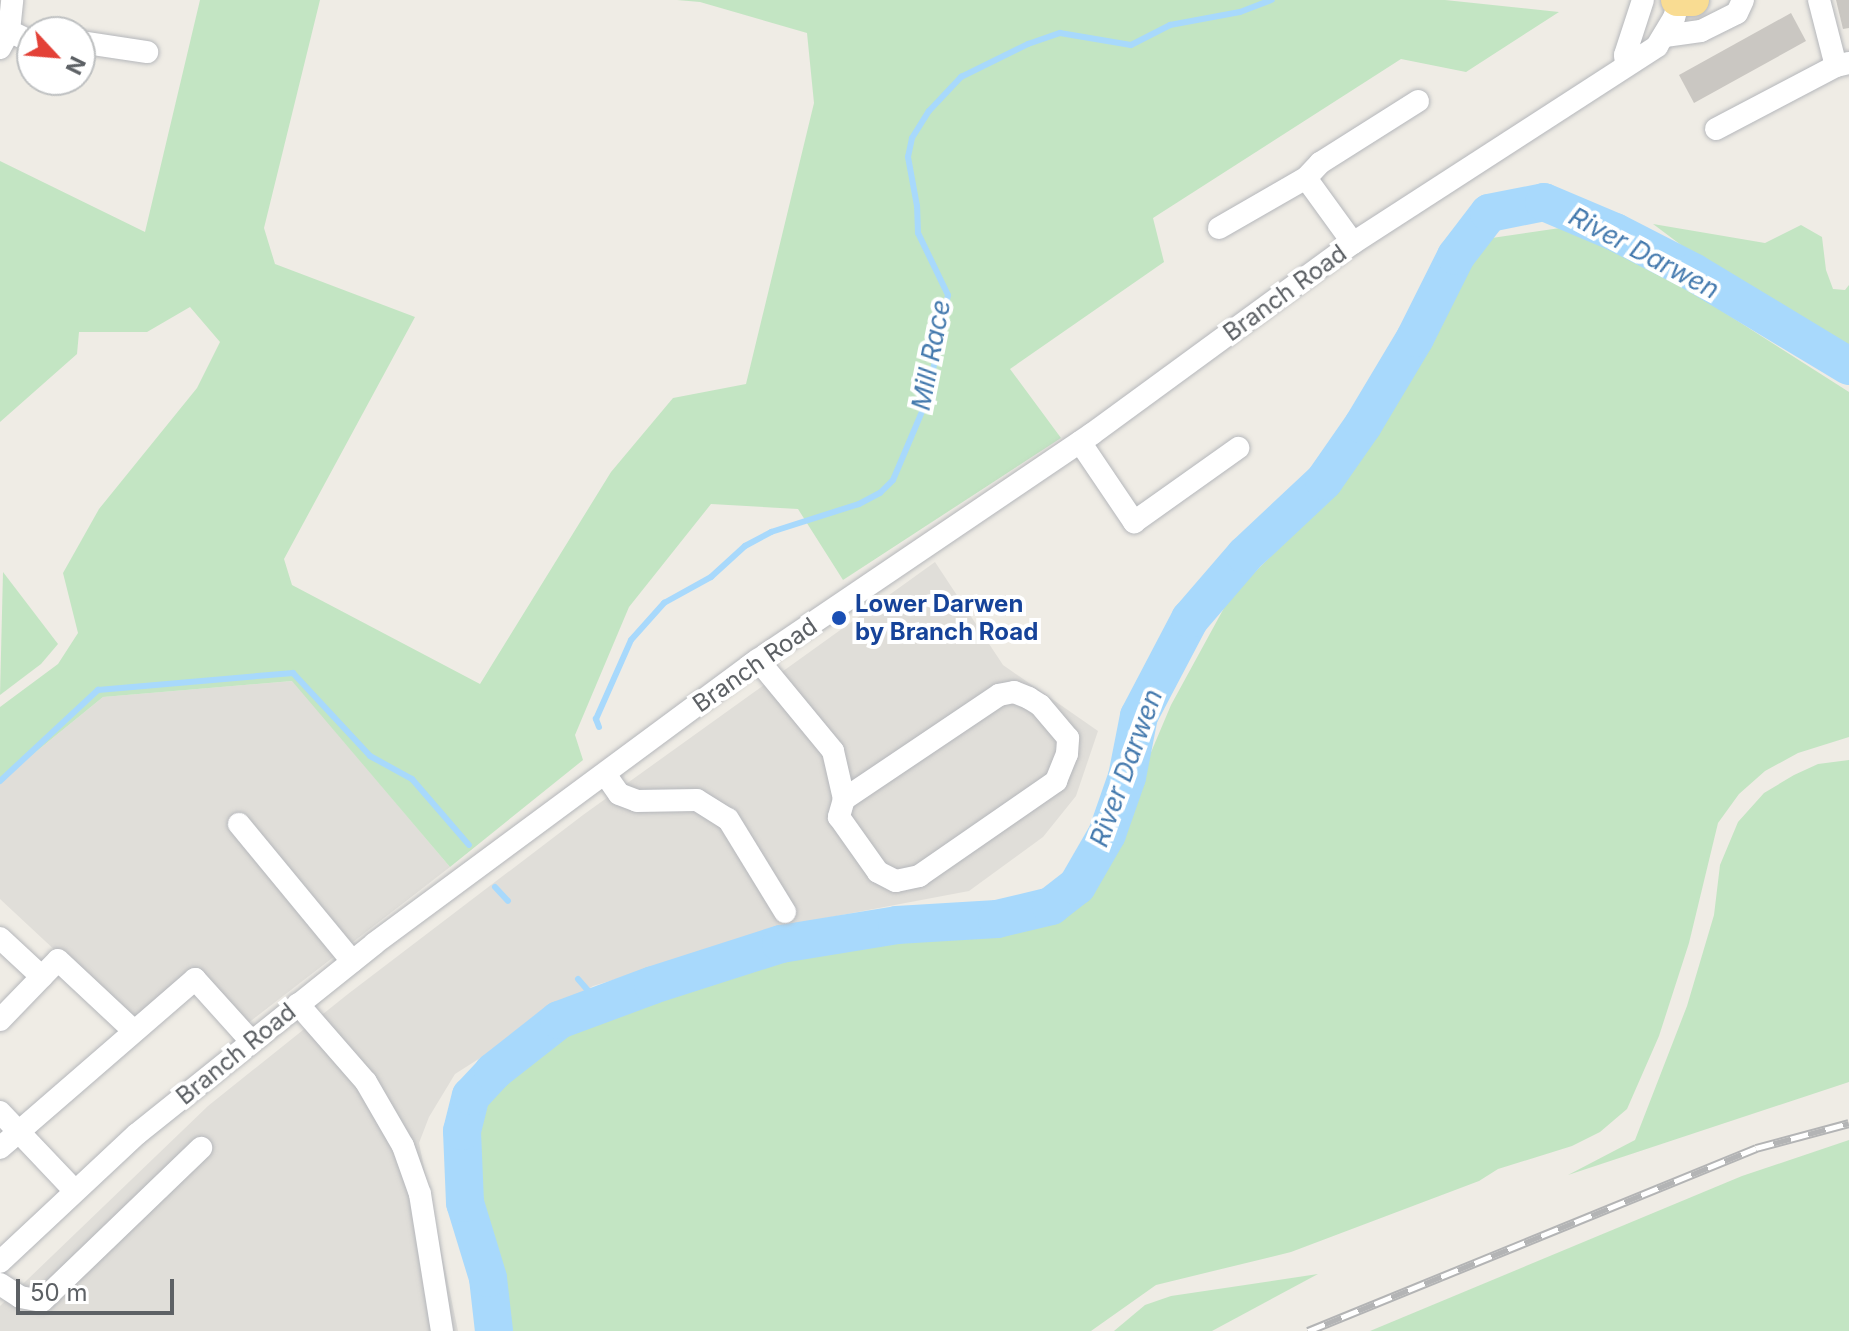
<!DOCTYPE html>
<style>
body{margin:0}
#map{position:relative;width:1849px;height:1331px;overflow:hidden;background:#efece5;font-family:Inter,sans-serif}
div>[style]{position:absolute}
.industrial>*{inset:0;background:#e0ded9}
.green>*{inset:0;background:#c3e5c3}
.stream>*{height:6px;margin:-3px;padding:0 3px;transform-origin:3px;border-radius:3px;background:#a8d9fc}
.river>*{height:38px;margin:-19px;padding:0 19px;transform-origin:19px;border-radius:19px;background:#a8d9fc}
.building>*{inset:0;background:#cac7c2}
.roads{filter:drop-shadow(0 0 2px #b5b7bb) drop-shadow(0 0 2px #b5b7bb)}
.minor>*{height:22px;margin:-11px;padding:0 11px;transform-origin:11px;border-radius:11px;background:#fff}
.highway>*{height:32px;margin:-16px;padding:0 16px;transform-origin:16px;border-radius:16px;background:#f9dc92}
.rail>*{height:9px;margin-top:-4.5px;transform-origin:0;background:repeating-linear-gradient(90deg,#fff 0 18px,#b3b4b5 0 36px);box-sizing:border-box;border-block:2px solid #b3b4b5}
.dots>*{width:22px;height:22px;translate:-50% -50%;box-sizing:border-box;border:4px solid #fff;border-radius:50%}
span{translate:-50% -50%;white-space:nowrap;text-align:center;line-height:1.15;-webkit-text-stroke:8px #fff;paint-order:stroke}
.street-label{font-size:24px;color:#5d6165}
.transit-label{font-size:24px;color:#164399;font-weight:700}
.left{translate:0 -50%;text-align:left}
.water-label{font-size:26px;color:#457aae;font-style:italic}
.north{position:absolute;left:16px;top:16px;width:80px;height:80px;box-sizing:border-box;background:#fff;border:2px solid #bec0c1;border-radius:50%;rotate:116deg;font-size:22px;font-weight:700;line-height:32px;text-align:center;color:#5d6165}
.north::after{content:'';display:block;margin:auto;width:28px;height:36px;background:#e34137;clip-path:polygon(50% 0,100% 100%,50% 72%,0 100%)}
.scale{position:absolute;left:16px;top:1279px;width:158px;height:36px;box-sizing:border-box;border:4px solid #5d6165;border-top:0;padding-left:10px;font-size:24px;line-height:28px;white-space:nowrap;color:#5d6165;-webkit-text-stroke:6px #fff;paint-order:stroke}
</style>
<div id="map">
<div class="industrial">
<i style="clip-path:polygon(935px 562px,1003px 665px,1098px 731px,1076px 796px,1043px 837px,969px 891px,810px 921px,593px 986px,455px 1074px,429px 1117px,419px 1143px,458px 1331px,0 1331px,0 1306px,208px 1106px,348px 994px,583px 815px)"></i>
<i style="clip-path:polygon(293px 681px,450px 867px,243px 1027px,196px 972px,133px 1023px,0 899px,0 781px,103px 697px)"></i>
</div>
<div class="green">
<i style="clip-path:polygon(200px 0,320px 0,264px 228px,275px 264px,415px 317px,284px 559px,292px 585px,480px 684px,611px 472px,673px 398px,746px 384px,814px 103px,807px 33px,700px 2px,677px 0,1445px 0,1559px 12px,1466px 72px,1401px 59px,1153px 218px,1164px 262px,1010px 369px,1061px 438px,843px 580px,798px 509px,711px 504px,629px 607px,575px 735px,583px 760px,450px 867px,292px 681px,103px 697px,0 781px,0 707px,58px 664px,78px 633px,63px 573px,99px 509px,197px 388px,220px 342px,190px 307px,147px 332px,79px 332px,77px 354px,0 422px,0 161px,145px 232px)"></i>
<i style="clip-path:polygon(1653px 224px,1765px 243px,1801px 225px,1822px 237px,1826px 270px,1833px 289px,1845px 290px,1849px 285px,1849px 355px,1744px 292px)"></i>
<i style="clip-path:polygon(1574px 226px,1661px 272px,1849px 392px,1849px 737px,1798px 753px,1765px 771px,1739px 794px,1718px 823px,1689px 943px,1659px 1036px,1627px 1109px,1600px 1132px,1572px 1146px,1498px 1169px,1479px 1181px,1291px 1252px,1156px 1285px,1091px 1331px,503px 1331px,474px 1201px,472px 1123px,482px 1096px,505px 1068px,547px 1042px,790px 951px,984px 931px,1044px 917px,1078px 894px,1105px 861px,1171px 705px,1230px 597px,1345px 482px,1385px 423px,1444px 304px,1485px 239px)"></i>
<i style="clip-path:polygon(3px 572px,58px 644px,41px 664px,0 695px)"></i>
<i style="clip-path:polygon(1849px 760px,1849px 1082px,1568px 1175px,1635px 1140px,1687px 1006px,1714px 915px,1720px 865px,1738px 822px,1764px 793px,1794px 775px,1818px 764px)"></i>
<i style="clip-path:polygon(1849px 1140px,1849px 1331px,1370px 1331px,1742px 1176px)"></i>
<i style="clip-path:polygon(1318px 1274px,1212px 1331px,1114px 1331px,1145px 1305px,1171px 1296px)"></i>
</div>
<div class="stream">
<i style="left:599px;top:727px;width:9px;rotate:-111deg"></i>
<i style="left:596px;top:719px;width:86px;rotate:-66.1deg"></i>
<i style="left:631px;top:640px;width:50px;rotate:-48.3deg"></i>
<i style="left:664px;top:603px;width:54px;rotate:-29deg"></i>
<i style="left:711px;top:577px;width:46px;rotate:-42.4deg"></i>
<i style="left:745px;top:546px;width:30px;rotate:-28deg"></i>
<i style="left:771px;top:532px;width:92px;rotate:-17.7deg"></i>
<i style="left:859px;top:504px;width:24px;rotate:-28deg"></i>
<i style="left:880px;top:493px;width:18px;rotate:-45deg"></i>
<i style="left:893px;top:480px;width:87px;rotate:-67deg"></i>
<i style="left:927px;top:400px;width:107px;rotate:-78.7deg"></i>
<i style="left:948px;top:295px;width:69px;rotate:-115.8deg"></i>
<i style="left:918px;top:233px;width:27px;rotate:-92deg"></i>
<i style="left:917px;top:206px;width:50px;rotate:-100.4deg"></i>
<i style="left:908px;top:157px;width:19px;rotate:-78deg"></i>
<i style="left:912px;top:138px;width:32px;rotate:-58deg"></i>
<i style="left:929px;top:111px;width:47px;rotate:-46.7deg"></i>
<i style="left:961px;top:77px;width:75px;rotate:-26.2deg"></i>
<i style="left:1028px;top:44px;width:34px;rotate:-19deg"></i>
<i style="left:1060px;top:33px;width:72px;rotate:9.6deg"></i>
<i style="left:1131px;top:45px;width:44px;rotate:-27.1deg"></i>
<i style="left:1170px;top:25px;width:71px;rotate:-10.5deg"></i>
<i style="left:1240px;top:12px;width:34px;rotate:-21deg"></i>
<i style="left:0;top:781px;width:134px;rotate:-42.9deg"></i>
<i style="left:98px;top:690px;width:196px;rotate:-5deg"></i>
<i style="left:293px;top:673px;width:113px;rotate:47.1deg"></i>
<i style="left:370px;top:756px;width:48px;rotate:28.7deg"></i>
<i style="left:412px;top:779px;width:87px;rotate:49.2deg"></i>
<i style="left:495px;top:887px;width:19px;rotate:47deg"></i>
<i style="left:578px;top:979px;width:35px;rotate:49deg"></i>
</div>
<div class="river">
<i style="left:494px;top:1331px;width:53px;rotate:-96.5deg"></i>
<i style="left:488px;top:1278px;width:78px;rotate:-107deg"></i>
<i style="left:465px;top:1203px;width:72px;rotate:-92.4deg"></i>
<i style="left:462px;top:1131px;width:36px;rotate:-76deg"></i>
<i style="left:471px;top:1096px;width:33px;rotate:-47deg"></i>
<i style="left:493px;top:1072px;width:84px;rotate:-38.2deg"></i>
<i style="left:559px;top:1020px;width:100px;rotate:-20.4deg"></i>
<i style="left:653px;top:985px;width:134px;rotate:-17.8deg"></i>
<i style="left:781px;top:944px;width:118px;rotate:-9.3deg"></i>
<i style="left:897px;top:925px;width:100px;rotate:-3.4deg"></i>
<i style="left:997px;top:919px;width:56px;rotate:-13.5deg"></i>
<i style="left:1051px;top:906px;width:33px;rotate:-38deg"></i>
<i style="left:1077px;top:886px;width:60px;rotate:-60deg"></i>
<i style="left:1107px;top:834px;width:60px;rotate:-70.7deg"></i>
<i style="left:1127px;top:777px;width:62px;rotate:-78.9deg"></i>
<i style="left:1139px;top:716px;width:110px;rotate:-62.3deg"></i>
<i style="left:1190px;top:619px;width:84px;rotate:-49.3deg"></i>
<i style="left:1245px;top:555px;width:108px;rotate:-43.1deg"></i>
<i style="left:1324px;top:481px;width:68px;rotate:-55.1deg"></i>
<i style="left:1363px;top:425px;width:101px;rotate:-59.1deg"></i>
<i style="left:1415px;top:338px;width:92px;rotate:-63.4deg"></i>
<i style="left:1456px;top:256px;width:54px;rotate:-52.5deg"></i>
<i style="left:1489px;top:213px;width:56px;rotate:-11.3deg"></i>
<i style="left:1544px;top:202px;width:77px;rotate:22.9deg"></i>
<i style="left:1615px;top:232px;width:88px;rotate:27.1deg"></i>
<i style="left:1693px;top:272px;width:182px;rotate:31.1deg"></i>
</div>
<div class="building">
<i style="clip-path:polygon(1836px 0,1849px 0,1849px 28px,1843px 29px)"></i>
<i style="clip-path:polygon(1791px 13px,1806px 41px,1694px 103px,1679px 75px)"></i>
</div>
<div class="roads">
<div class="minor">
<i style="left:1819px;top:0;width:68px;rotate:75.6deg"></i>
<i style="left:9px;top:31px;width:25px;rotate:26deg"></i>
<i style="left:1665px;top:36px;width:36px;rotate:-8deg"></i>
<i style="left:1701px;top:31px;width:40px;rotate:-26.6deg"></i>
<i style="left:1737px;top:13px;width:14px;rotate:-65deg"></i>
<i style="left:80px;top:42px;width:68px;rotate:8.5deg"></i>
<i style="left:0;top:48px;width:19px;rotate:-62deg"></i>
<i style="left:9px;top:31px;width:31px;rotate:-84deg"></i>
<i style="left:1626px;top:64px;width:9px;rotate:-96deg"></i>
<i style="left:1625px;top:55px;width:58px;rotate:-71.9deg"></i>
<i style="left:1716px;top:129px;width:136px;rotate:-27.7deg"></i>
<i style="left:1836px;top:66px;width:13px;rotate:-13deg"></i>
<i style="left:1219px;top:228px;width:100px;rotate:-29.9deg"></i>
<i style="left:1353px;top:243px;width:80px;rotate:-125.9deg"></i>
<i style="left:1306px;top:178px;width:21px;rotate:-47deg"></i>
<i style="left:1320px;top:163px;width:116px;rotate:-32.3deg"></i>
<i style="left:1080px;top:442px;width:97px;rotate:56deg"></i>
<i style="left:1134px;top:522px;width:128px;rotate:-35.4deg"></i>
<i style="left:758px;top:660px;width:118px;rotate:50.5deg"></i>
<i style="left:833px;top:751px;width:49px;rotate:77.1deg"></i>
<i style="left:844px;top:799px;width:19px;rotate:106deg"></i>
<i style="left:839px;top:817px;width:67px;rotate:54.7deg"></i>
<i style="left:878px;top:872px;width:20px;rotate:27deg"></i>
<i style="left:896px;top:881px;width:24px;rotate:-12deg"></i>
<i style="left:919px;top:876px;width:167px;rotate:-34.7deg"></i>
<i style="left:1056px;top:781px;width:29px;rotate:-68deg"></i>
<i style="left:1067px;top:754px;width:16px;rotate:-86deg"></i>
<i style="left:1068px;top:738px;width:43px;rotate:-130.3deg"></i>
<i style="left:1040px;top:705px;width:13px;rotate:-148deg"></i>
<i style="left:1029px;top:698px;width:16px;rotate:-158deg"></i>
<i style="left:1014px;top:692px;width:15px;rotate:169deg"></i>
<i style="left:999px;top:695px;width:187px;rotate:146.1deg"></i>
<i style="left:605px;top:774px;width:24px;rotate:55deg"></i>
<i style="left:619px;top:794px;width:19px;rotate:21deg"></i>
<i style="left:637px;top:801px;width:60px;rotate:-1deg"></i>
<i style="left:697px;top:800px;width:36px;rotate:32deg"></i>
<i style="left:728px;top:819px;width:109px;rotate:58.5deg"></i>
<i style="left:239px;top:824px;width:178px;rotate:50.5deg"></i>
<i style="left:0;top:938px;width:57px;rotate:42.9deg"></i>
<i style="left:298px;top:1004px;width:103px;rotate:48.9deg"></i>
<i style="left:366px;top:1082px;width:74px;rotate:60deg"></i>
<i style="left:403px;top:1146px;width:51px;rotate:70.5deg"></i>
<i style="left:420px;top:1194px;width:139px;rotate:80.9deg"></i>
<i style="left:0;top:1020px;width:83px;rotate:-46deg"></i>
<i style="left:58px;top:960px;width:104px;rotate:43.1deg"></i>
<i style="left:0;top:1112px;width:108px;rotate:46.5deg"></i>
<i style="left:0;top:1148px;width:258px;rotate:-40.9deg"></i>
<i style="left:195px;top:979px;width:82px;rotate:48deg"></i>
<i style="left:0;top:1262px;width:187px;rotate:-43.1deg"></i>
<i style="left:137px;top:1134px;width:305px;rotate:-38.7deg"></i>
<i style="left:375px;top:943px;width:476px;rotate:-36.5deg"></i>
<i style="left:758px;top:660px;width:403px;rotate:-34.1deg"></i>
<i style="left:1092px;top:434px;width:323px;rotate:-36.2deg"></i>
<i style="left:1353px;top:243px;width:362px;rotate:-32.9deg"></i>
<i style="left:1657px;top:46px;width:33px;rotate:-59deg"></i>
<i style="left:1674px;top:18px;width:19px;rotate:-74deg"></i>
<i style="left:0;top:1284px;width:24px;rotate:33deg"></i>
<i style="left:20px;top:1297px;width:22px;rotate:10deg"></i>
<i style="left:42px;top:1301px;width:221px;rotate:-43.9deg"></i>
</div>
<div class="highway">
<i style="left:1677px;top:0;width:16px"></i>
</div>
</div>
<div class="rail">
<i style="left:1308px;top:1331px;width:484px;rotate:-22.2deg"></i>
<i style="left:1756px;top:1148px;width:96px;rotate:-15deg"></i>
</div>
<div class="dots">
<i style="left:839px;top:618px;background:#1a4fb4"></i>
</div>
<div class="street-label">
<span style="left:1285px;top:293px;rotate:-36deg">Branch Road</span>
<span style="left:755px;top:665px;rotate:-35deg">Branch Road</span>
<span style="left:236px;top:1054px;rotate:-39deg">Branch Road</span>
</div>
<div class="transit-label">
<span class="left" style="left:855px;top:618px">Lower Darwen<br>by Branch Road</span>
</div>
<div class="water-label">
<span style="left:1644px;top:253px;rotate:28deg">River Darwen</span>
<span style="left:931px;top:355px;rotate:-79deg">Mill Race</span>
<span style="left:1126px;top:768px;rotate:-70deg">River Darwen</span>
</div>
<div class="north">N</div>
<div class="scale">50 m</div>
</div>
